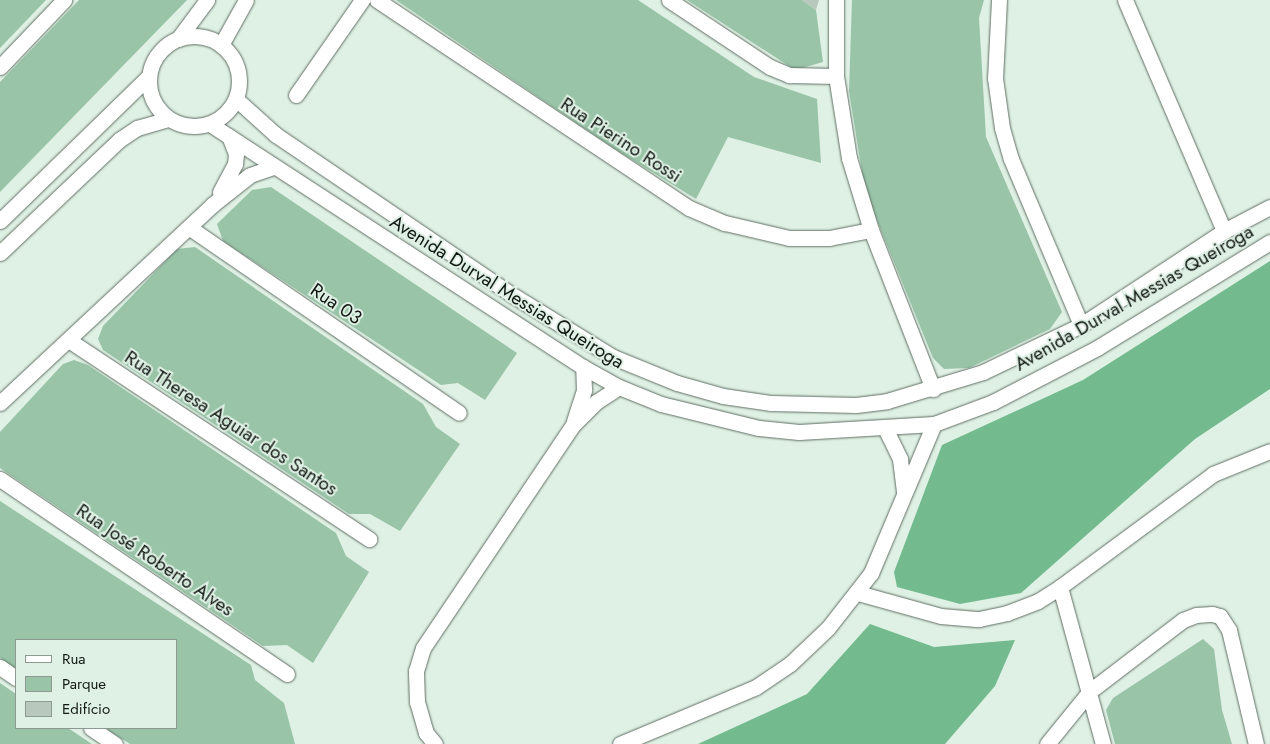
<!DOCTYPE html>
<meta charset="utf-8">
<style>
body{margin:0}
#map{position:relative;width:1270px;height:744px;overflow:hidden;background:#dff0e4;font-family:Jost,sans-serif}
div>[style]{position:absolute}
.green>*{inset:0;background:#99c4a8}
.forest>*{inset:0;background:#73bb8f}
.building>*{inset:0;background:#b8c8bd}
.roads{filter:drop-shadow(0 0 1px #5f6e63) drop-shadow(0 0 1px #5f6e63)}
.minor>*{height:15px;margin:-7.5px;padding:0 7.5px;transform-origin:7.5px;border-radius:7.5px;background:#fff}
.minor>.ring{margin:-7.5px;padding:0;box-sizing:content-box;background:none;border:15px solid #fff;border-radius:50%}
span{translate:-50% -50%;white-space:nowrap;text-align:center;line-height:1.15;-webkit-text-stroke:4px #dff0e4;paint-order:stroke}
.street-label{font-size:19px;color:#121814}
.legend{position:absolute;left:15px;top:639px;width:162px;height:90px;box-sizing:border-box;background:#dff0e4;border:1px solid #8d9a91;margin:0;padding:6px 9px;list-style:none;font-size:15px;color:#121814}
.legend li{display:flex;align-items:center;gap:10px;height:25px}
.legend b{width:25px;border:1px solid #8d9a91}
</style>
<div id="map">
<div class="green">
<i style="clip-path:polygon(0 0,46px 0,0 48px)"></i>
<i style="clip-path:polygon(79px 0,187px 0,0 192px,0 82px)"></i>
<i style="clip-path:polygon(396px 0,638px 0,754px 77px,817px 99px,821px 163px,728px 137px,696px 199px,613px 148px)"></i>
<i style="clip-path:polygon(687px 0,802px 0,816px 10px,823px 62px,795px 70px)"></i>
<i style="clip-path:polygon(852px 0,984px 0,979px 18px,986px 137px,1062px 312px,1050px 329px,969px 368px,944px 369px,933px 358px,865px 191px,849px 91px)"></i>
<i style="clip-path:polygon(271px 187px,517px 353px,485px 400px,458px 383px,441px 385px,223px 241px,217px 224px,252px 190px)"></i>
<i style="clip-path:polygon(195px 247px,423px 404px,436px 427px,460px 444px,400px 531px,370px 514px,349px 514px,103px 350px,98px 339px,103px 326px,177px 249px)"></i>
<i style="clip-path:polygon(74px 360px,88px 365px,336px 533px,346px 556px,369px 572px,313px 663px,287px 645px,263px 646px,0 468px,0 432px,63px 364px)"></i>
<i style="clip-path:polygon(0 501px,251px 665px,255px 680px,284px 703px,295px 744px,130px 744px,105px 728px,176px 728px,176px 640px,16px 640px,16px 669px,0 658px)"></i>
<i style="clip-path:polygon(1203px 639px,1214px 649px,1222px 710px,1232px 744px,1115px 744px,1106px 710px,1113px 698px)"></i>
<i style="clip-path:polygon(0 683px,16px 694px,16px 728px,68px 728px,92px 744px,0 744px)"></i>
</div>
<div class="forest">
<i style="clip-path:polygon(1270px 261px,1270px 389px,1195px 439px,1021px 593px,960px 604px,897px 587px,894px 572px,942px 445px,1083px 380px)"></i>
<i style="clip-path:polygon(870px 624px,934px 647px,1015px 640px,995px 686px,945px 744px,698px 744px,807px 694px)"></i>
</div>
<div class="building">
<i style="clip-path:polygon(802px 0,819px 0,816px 10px)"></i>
</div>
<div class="roads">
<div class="minor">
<i style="left:377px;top:0;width:375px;rotate:33.7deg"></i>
<i style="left:689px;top:208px;width:39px;rotate:23deg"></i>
<i style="left:725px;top:223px;width:66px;rotate:13.2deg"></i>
<i style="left:789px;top:238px;width:40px"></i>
<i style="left:829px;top:238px;width:43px;rotate:-10.8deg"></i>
<i style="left:669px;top:0;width:121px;rotate:33.6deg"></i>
<i style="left:770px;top:67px;width:21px;rotate:23deg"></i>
<i style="left:789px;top:75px;width:47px;rotate:1.2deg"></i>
<i style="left:836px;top:0;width:76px;rotate:90deg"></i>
<i style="left:836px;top:76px;width:83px;rotate:81deg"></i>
<i style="left:849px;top:158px;width:75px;rotate:73deg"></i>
<i style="left:871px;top:230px;width:171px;rotate:68.7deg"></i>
<i style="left:999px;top:0;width:78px;rotate:92.9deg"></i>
<i style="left:995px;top:78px;width:50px;rotate:82deg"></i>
<i style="left:1002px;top:128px;width:32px;rotate:74deg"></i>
<i style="left:1011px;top:159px;width:180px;rotate:67.1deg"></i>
<i style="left:1125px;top:0;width:251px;rotate:66.8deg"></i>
<i class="ring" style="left:149px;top:36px;width:75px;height:75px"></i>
<i style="left:178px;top:39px;width:49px;rotate:-53.4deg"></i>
<i style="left:221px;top:45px;width:51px;rotate:-60.9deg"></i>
<i style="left:0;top:67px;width:93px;rotate:-46.3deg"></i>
<i style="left:296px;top:95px;width:116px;rotate:-55.2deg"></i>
<i style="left:236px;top:99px;width:54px;rotate:42deg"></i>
<i style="left:276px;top:135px;width:287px;rotate:34.1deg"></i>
<i style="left:514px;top:296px;width:116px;rotate:31.6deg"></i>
<i style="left:613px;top:357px;width:69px;rotate:22.1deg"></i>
<i style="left:677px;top:383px;width:48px;rotate:15.8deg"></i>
<i style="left:723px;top:396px;width:49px;rotate:8.3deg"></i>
<i style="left:771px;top:403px;width:85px;rotate:1.3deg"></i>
<i style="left:856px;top:405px;width:31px;rotate:-7deg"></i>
<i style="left:887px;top:401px;width:100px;rotate:-16.8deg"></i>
<i style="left:983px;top:372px;width:109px;rotate:-25.6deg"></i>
<i style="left:1081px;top:325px;width:171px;rotate:-33.3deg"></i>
<i style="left:1224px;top:231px;width:52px;rotate:-27.6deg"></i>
<i style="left:210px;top:124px;width:445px;rotate:33.1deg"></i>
<i style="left:583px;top:367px;width:41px;rotate:29.1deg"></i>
<i style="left:619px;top:387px;width:45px;rotate:22deg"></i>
<i style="left:661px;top:404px;width:101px;rotate:13.8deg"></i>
<i style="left:759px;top:428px;width:40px;rotate:5.7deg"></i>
<i style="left:799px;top:432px;width:135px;rotate:-3.4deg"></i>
<i style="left:934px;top:424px;width:63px;rotate:-20.4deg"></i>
<i style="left:993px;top:402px;width:117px;rotate:-27.4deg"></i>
<i style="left:1097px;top:348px;width:203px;rotate:-31.5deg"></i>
<i style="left:220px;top:192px;width:32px;rotate:-62deg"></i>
<i style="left:235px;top:164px;width:10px;rotate:-84deg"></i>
<i style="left:236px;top:154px;width:19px;rotate:-111deg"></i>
<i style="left:0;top:221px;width:206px;rotate:-44.2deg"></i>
<i style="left:190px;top:228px;width:326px;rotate:34.5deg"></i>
<i style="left:0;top:253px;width:164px;rotate:-43.5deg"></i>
<i style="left:119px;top:140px;width:22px;rotate:-34deg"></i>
<i style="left:137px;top:128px;width:33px;rotate:-16deg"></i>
<i style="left:70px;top:341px;width:359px;rotate:33.5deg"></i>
<i style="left:0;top:403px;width:290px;rotate:-43deg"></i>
<i style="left:212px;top:205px;width:48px;rotate:-38.3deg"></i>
<i style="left:250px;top:175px;width:24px;rotate:-19deg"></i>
<i style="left:574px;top:421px;width:33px;rotate:-72deg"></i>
<i style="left:584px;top:390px;width:23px;rotate:-92deg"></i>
<i style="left:885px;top:428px;width:34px;rotate:64deg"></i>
<i style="left:900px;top:459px;width:34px;rotate:83deg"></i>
<i style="left:0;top:479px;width:347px;rotate:34.2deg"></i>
<i style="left:1060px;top:587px;width:163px;rotate:74.7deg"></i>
<i style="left:858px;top:593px;width:86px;rotate:15.5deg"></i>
<i style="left:941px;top:616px;width:38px;rotate:5deg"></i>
<i style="left:979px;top:619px;width:29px;rotate:-12deg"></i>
<i style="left:1007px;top:613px;width:33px;rotate:-21deg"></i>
<i style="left:1038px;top:601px;width:26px;rotate:-32deg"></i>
<i style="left:1060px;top:587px;width:190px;rotate:-36.4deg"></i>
<i style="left:1213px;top:474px;width:61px;rotate:-22deg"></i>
<i style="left:0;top:667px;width:19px;rotate:35deg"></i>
<i style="left:91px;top:728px;width:29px;rotate:34deg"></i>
<i style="left:435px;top:744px;width:14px;rotate:-129deg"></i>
<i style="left:426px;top:733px;width:32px;rotate:-106deg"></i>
<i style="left:417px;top:702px;width:31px;rotate:-92deg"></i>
<i style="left:416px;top:671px;width:24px;rotate:-73deg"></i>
<i style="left:423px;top:648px;width:269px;rotate:-56.1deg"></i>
<i style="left:573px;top:425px;width:33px;rotate:-45deg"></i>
<i style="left:596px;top:402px;width:27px;rotate:-33deg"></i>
<i style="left:620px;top:744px;width:147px;rotate:-22.7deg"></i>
<i style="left:756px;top:687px;width:41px;rotate:-34.1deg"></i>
<i style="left:790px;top:664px;width:52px;rotate:-43.5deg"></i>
<i style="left:828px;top:628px;width:70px;rotate:-52deg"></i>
<i style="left:871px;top:573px;width:162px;rotate:-67.1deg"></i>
<i style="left:1047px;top:744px;width:68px;rotate:-50.9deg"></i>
<i style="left:1090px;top:691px;width:117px;rotate:-37.4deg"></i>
<i style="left:1183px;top:620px;width:14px;rotate:-21deg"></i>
<i style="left:1196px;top:615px;width:16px;rotate:-4deg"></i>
<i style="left:1212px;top:614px;width:8px;rotate:14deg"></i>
<i style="left:1220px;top:616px;width:17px;rotate:57deg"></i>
<i style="left:1229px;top:630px;width:117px;rotate:76.7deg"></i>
</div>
</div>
<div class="street-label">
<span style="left:621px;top:140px;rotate:33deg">Rua Pierino Rossi</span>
<span style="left:507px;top:292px;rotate:32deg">Avenida Durval Messias Queiroga</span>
<span style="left:1134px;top:298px;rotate:-30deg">Avenida Durval Messias Queiroga</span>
<span style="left:336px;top:304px;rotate:34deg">Rua 03</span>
<span style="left:231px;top:423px;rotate:33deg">Rua Theresa Aguiar dos Santos</span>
<span style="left:155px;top:560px;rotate:34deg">Rua José Roberto Alves</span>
</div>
<ul class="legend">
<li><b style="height:6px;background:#fff"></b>Rua</li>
<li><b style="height:14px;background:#99c4a8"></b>Parque</li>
<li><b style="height:14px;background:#b8c8bd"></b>Edifício</li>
</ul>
</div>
